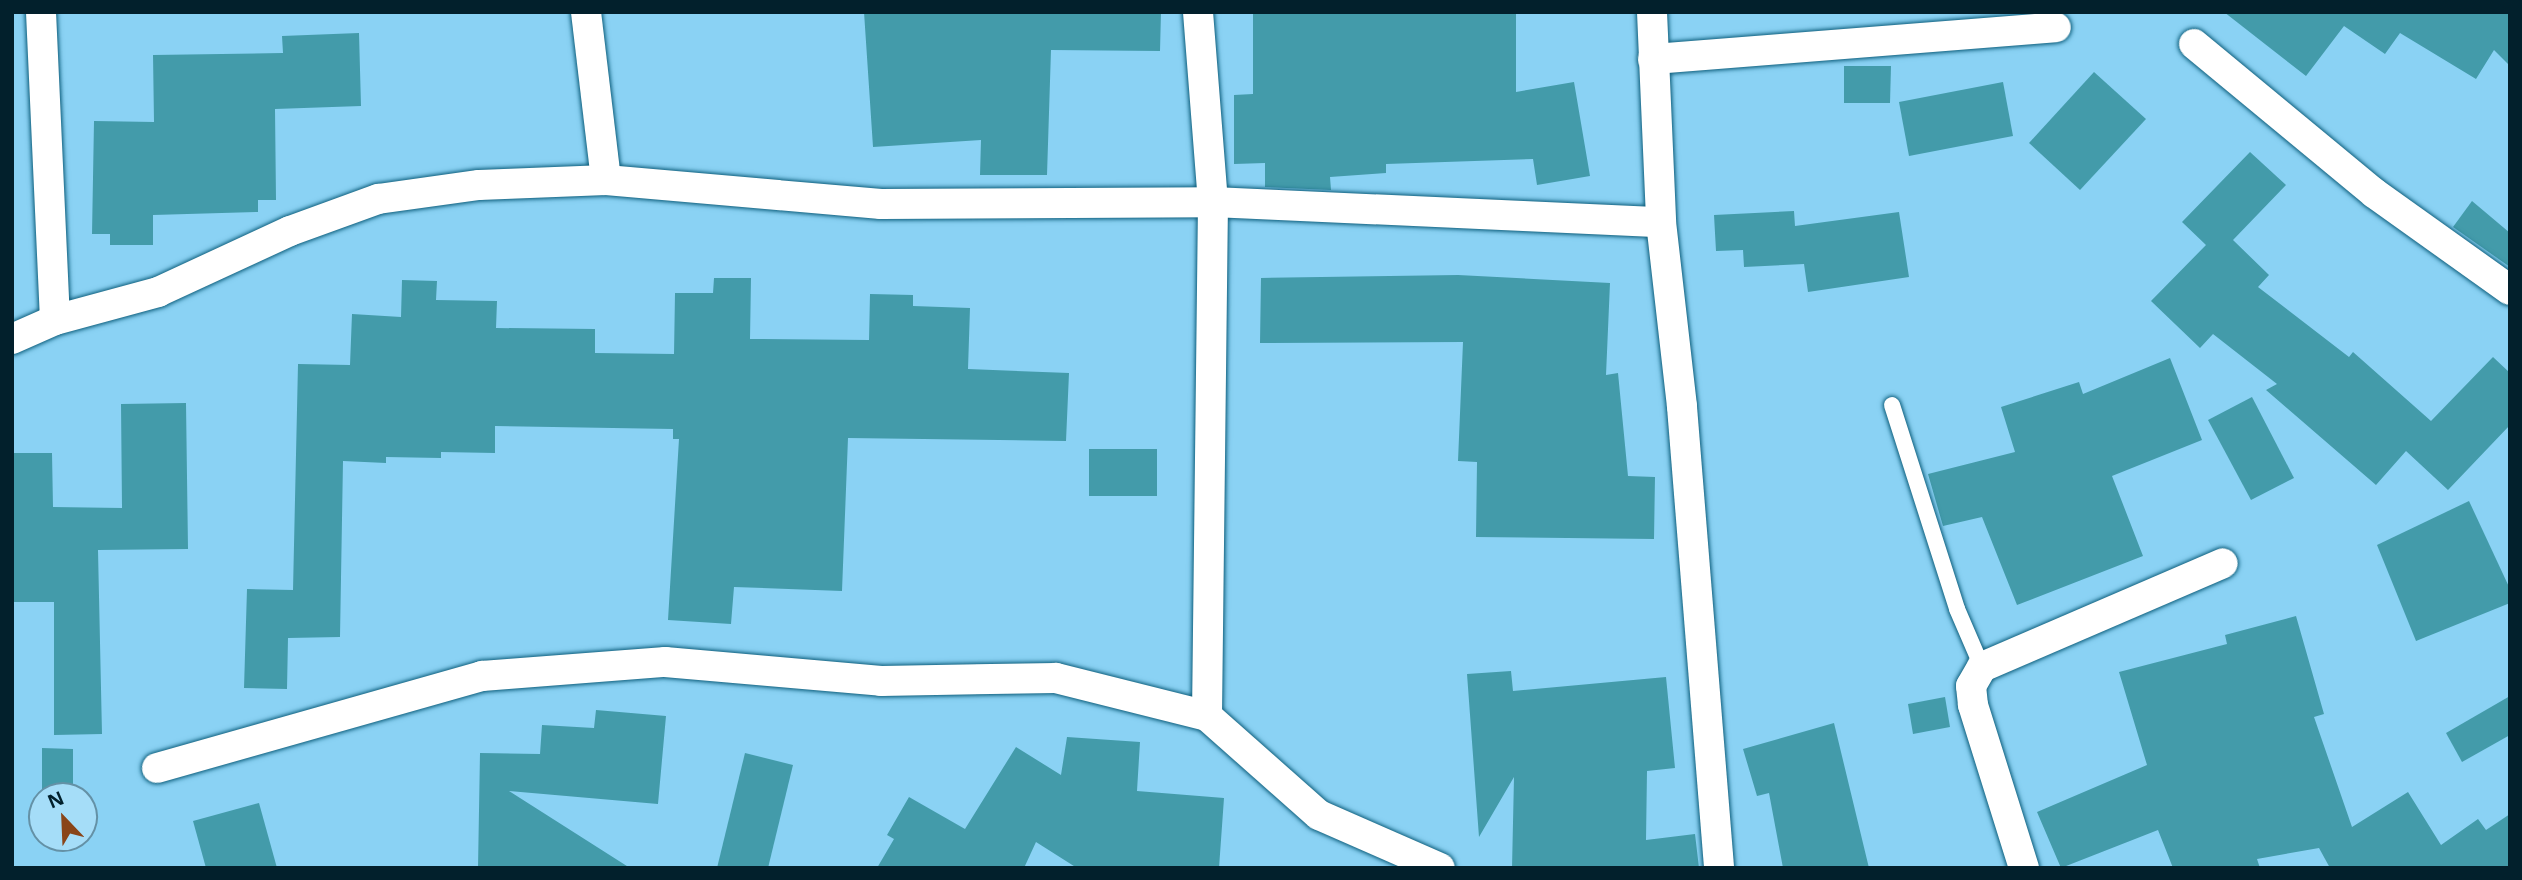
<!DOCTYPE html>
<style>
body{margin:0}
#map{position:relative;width:2522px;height:880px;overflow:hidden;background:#8ad2f4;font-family:"Noto Sans",sans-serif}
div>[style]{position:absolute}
.building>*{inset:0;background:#439baa}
.roads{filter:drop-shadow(0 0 2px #0e5f7d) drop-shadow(0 0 2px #0e5f7d)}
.lane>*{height:16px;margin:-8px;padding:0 8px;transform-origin:8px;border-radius:8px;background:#fff}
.street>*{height:30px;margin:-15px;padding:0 15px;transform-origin:15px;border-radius:15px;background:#fff}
span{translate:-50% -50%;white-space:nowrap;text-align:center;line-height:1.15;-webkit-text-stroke:5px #a5ddf8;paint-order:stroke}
.frame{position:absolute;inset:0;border:14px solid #02202c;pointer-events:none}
.north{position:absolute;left:28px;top:782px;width:70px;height:70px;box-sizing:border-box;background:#a5ddf8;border:2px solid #6491a6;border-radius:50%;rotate:337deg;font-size:19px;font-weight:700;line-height:28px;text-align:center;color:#02202c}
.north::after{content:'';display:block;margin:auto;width:24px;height:32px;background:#894519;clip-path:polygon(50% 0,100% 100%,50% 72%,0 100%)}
</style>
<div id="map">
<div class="building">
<i style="clip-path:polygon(864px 12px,1161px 12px,1160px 51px,1051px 50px,1047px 175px,980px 175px,981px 140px,873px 147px)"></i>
<i style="clip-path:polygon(1253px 12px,1516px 12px,1516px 92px,1574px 82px,1590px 176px,1537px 185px,1533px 159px,1386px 164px,1386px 173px,1330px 177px,1331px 190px,1265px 187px,1265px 163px,1234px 164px,1234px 95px,1253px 94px)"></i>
<i style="clip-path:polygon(2224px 12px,2510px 12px,2510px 66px,2494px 50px,2476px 79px,2400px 33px,2385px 54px,2344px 26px,2306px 76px)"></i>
<i style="clip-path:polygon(359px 33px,361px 106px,275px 109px,276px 200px,258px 200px,258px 212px,153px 215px,153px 245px,110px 245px,110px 234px,92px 234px,94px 121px,154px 122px,153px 55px,283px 53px,282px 36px)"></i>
<i style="clip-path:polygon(1844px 66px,1891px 66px,1890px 103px,1844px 103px)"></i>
<i style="clip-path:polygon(2094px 72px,2146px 119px,2080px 190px,2029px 143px)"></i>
<i style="clip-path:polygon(2003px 82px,2013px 136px,1909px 156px,1899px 102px)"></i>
<i style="clip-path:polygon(2250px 152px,2286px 185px,2233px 240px,2269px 275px,2258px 287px,2349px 357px,2353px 352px,2431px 421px,2493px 357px,2510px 373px,2510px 425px,2448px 490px,2406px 451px,2376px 485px,2266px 390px,2277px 384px,2213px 334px,2200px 348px,2151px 301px,2206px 245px,2182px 222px)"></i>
<i style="clip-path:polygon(2472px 201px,2510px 233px,2510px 267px,2453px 227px)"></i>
<i style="clip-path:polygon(1794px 211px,1795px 226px,1899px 212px,1909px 277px,1808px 292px,1804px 264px,1744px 267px,1743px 250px,1716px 251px,1714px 215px)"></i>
<i style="clip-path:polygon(1458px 275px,1610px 283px,1606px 375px,1618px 373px,1628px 476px,1655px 477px,1654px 539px,1476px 537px,1477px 462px,1458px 461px,1463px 342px,1260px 343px,1261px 278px)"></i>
<i style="clip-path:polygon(714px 278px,751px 278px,750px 339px,869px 340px,870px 294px,913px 295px,913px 306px,970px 308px,968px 369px,1069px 373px,1066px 441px,848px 438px,842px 591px,734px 587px,731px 624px,668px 620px,679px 439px,673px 439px,673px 429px,495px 426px,495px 453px,441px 452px,441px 458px,386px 457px,386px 463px,343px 461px,340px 637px,288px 638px,287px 689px,244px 688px,247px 589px,293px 590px,298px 364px,350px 365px,352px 314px,401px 317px,402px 280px,437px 281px,436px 300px,497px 301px,496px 328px,595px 329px,595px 353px,674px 354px,675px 293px,713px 293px)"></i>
<i style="clip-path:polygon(2170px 358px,2202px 440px,2112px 476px,2143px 556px,2017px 605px,1982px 517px,1943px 526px,1928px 474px,2015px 452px,2001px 407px,2079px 382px,2083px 394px)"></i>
<i style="clip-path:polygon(2252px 397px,2294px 478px,2251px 500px,2208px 420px)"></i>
<i style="clip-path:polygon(186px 403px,188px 549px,98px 550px,102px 734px,54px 735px,54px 602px,12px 602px,12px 453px,52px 453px,53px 507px,122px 508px,121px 404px)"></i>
<i style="clip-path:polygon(1089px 449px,1157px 449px,1157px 496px,1089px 496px)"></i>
<i style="clip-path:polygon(2469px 501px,2510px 589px,2510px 603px,2416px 641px,2377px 545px)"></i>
<i style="clip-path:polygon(2296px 616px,2324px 714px,2314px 717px,2352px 827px,2408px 792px,2441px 845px,2478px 819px,2486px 830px,2510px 814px,2510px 868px,2330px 868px,2319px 848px,2257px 859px,2260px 868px,2173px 868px,2158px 830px,2061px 868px,2037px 812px,2147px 765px,2119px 672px,2227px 644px,2225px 635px)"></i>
<i style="clip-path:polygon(1511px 671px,1513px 691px,1666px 677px,1675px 768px,1647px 771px,1646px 840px,1695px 834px,1699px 868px,1512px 868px,1514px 777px,1479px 837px,1467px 674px)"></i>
<i style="clip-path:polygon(2510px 696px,2510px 735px,2462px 762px,2446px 733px)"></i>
<i style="clip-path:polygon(1945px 697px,1950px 727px,1913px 734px,1908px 704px)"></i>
<i style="clip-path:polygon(596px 710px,666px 716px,658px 804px,509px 791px,630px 868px,478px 868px,480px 753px,540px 754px,542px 725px,594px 728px)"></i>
<i style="clip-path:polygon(1834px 723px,1869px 868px,1783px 868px,1769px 793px,1757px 796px,1743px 749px)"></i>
<i style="clip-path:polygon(1067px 737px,1140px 742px,1137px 791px,1224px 798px,1219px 868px,1077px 868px,1036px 842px,1024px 868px,877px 868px,894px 839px,887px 835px,909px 797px,965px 829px,1016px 747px,1061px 775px)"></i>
<i style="clip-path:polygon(42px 748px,73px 749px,73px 796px,42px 796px)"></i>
<i style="clip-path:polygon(745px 753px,793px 765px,768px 868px,717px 868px)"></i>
<i style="clip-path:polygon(259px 803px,277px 868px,206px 868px,193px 821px)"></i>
</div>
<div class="roads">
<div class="lane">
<i style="left:1892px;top:405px;width:214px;rotate:72.3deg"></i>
<i style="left:1957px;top:609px;width:63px;rotate:66.7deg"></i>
</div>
<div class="street">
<i style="left:41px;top:12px;width:308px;rotate:87.4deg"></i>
<i style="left:586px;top:12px;width:169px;rotate:83.2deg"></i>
<i style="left:1198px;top:12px;width:191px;rotate:85.5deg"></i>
<i style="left:1213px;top:202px;width:514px;rotate:90.67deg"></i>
<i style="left:1652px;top:12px;width:210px;rotate:87.5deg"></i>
<i style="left:1661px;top:222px;width:186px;rotate:83.5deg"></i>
<i style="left:1682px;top:407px;width:462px;rotate:85.4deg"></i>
<i style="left:2194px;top:44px;width:234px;rotate:39.6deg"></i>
<i style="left:2374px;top:193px;width:167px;rotate:35.5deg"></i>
<i style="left:1653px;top:59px;width:404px;rotate:-4.5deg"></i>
<i style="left:12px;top:339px;width:47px;rotate:-23.8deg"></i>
<i style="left:55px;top:320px;width:107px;rotate:-15.2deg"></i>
<i style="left:158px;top:292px;width:145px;rotate:-24.8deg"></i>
<i style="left:290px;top:231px;width:94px;rotate:-20deg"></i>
<i style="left:378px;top:199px;width:102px;rotate:-7.9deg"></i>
<i style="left:479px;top:185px;width:127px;rotate:-2.3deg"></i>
<i style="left:606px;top:180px;width:276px;rotate:5deg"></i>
<i style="left:881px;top:204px;width:332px;rotate:-0.3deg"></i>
<i style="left:1213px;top:202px;width:448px;rotate:2.6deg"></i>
<i style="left:157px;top:768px;width:338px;rotate:-15.8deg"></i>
<i style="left:482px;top:676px;width:184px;rotate:-4.4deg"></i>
<i style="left:665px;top:662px;width:217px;rotate:5deg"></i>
<i style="left:881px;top:681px;width:175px;rotate:-1deg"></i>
<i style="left:1056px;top:678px;width:156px;rotate:14.1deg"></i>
<i style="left:1207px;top:716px;width:149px;rotate:41.5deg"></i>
<i style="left:1319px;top:815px;width:132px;rotate:23.7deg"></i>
<i style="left:2024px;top:868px;width:171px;rotate:-107.4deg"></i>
<i style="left:1973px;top:705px;width:19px;rotate:-96deg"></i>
<i style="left:1971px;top:686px;width:22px;rotate:-60deg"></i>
<i style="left:1982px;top:667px;width:262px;rotate:-23.3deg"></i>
</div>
</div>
<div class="frame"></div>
<div class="north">N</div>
</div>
